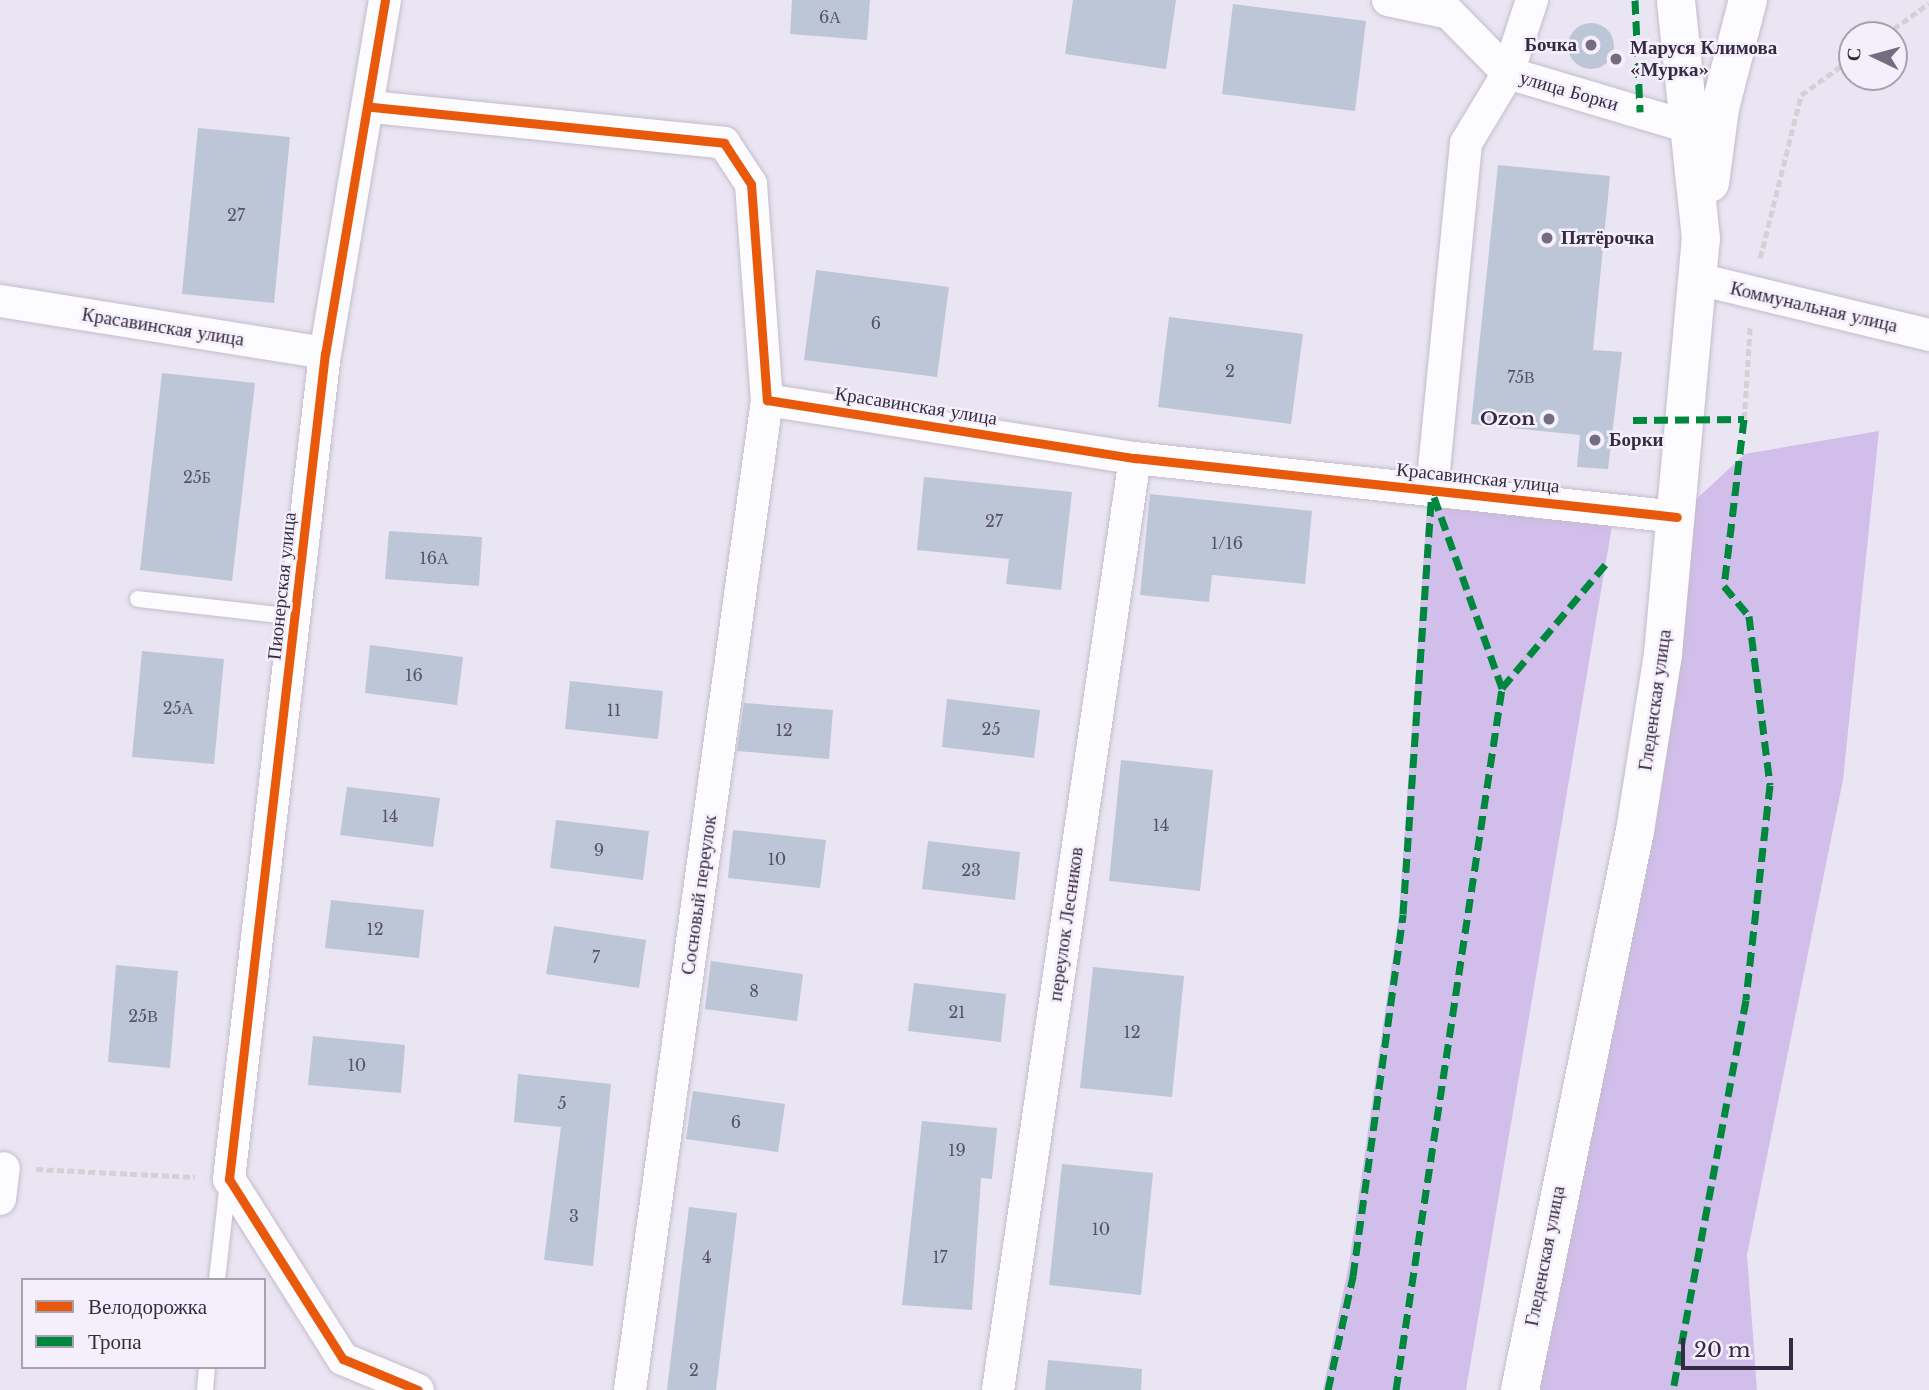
<!DOCTYPE html>
<meta charset="utf-8">
<style>
body{margin:0}
#map{position:relative;width:1929px;height:1390px;overflow:hidden;background:#eae5f2;font-family:"Libre Baskerville",serif}
div>[style]{position:absolute}
.forest>*{inset:0;background:#d1beea}
.building>*{inset:0;background:#bcc6d6}
.round{border-radius:50%}
.path>*{height:4.5px;margin-top:-2.25px;transform-origin:0;background:repeating-linear-gradient(90deg,#d3d1d6 0 7px,transparent 0 10.5px)}
.roads{filter:drop-shadow(0 0 2px #c4bccd) drop-shadow(0 0 2px #c4bccd)}
.lane>*{height:16px;margin:-8px;padding:0 8px;transform-origin:8px;border-radius:8px;background:#fcfbfd}
.street>*{height:32px;margin:-16px;padding:0 16px;transform-origin:16px;border-radius:16px;background:#fcfbfd}
.secondary>*{height:38px;margin:-19px;padding:0 19px;transform-origin:19px;border-radius:19px;background:#fcfbfd}
.quiet>*{height:7px;margin-top:-3.5px;transform-origin:0;background:repeating-linear-gradient(90deg,#00873e 0 14px,transparent 0 21px)}
.cycleway>*{height:9px;margin:-4.5px;padding:0 4.5px;transform-origin:4.5px;border-radius:4.5px;background:#e8590c}
.dots>*{width:19px;height:19px;translate:-50% -50%;box-sizing:border-box;border:4px solid #f4effb;border-radius:50%}
span{translate:-50% -50%;white-space:nowrap;text-align:center;line-height:1.15;-webkit-text-stroke:5px #f4effb;paint-order:stroke}
.number-label{font-size:16px;color:#575267}
.number-label span{-webkit-text-stroke-width:0}
.poi-label{font-size:19px;color:#352b42;font-weight:700}
.right{translate:-100% -50%;text-align:right}
.left{translate:0 -50%;text-align:left}
.street-label{font-size:19px;color:#352b42}
.legend{position:absolute;left:21px;top:1278px;width:245px;height:91px;box-sizing:border-box;background:#f4effb;border:2px solid #a8a1b1;margin:0;padding:9px 12px;list-style:none;font-size:21px;color:#352b42}
.legend li{display:flex;align-items:center;gap:14px;height:35px}
.legend b{width:35px;border:2px solid #a8a1b1}
.north{position:absolute;left:1838px;top:21px;width:70px;height:70px;box-sizing:border-box;background:#f4effb;border:2px solid #a8a1b1;border-radius:50%;rotate:275deg;font-size:19px;font-weight:700;line-height:28px;text-align:center;color:#352b42}
.north::after{content:'';display:block;margin:auto;width:24px;height:32px;background:#746c80;clip-path:polygon(50% 0,100% 100%,50% 72%,0 100%)}
.scale{position:absolute;left:1681px;top:1338px;width:112px;height:32px;box-sizing:border-box;border:4px solid #352b42;border-top:0;padding-left:9px;font-size:21px;line-height:24px;white-space:nowrap;color:#352b42;-webkit-text-stroke:5px #f4effb;paint-order:stroke}
</style>
<div id="map">
<div class="forest">
<i style="clip-path:polygon(1879px 431px,1843px 780px,1747px 1255px,1757px 1390px,1520px 1390px,1677px 517px,1745px 454px)"></i>
<i style="clip-path:polygon(1428px 494px,1614px 514px,1466px 1390px,1323px 1390px,1349px 1264px,1399px 914px)"></i>
</div>
<div class="building">
<i style="clip-path:polygon(792px 0,870px 0,867px 40px,790px 34px)"></i>
<i style="clip-path:polygon(1073px 0,1176px 0,1166px 69px,1065px 54px)"></i>
<i style="clip-path:polygon(1233px 4px,1366px 21px,1355px 111px,1222px 94px)"></i>
<i class="round" style="left:1568px;top:23px;width:46px;height:46px"></i>
<i style="clip-path:polygon(198px 128px,290px 137px,274px 303px,182px 294px)"></i>
<i style="clip-path:polygon(1498px 165px,1610px 176px,1593px 350px,1622px 352px,1608px 469px,1577px 467px,1580px 435px,1471px 424px)"></i>
<i style="clip-path:polygon(816px 270px,949px 287px,937px 377px,804px 360px)"></i>
<i style="clip-path:polygon(1169px 317px,1303px 334px,1291px 424px,1158px 407px)"></i>
<i style="clip-path:polygon(162px 373px,255px 383px,232px 581px,140px 570px)"></i>
<i style="clip-path:polygon(924px 477px,1072px 492px,1061px 590px,1006px 584px,1009px 559px,917px 550px)"></i>
<i style="clip-path:polygon(1150px 494px,1312px 511px,1305px 584px,1212px 575px,1209px 602px,1140px 595px)"></i>
<i style="clip-path:polygon(389px 531px,482px 537px,479px 586px,385px 579px)"></i>
<i style="clip-path:polygon(370px 645px,463px 657px,457px 705px,365px 693px)"></i>
<i style="clip-path:polygon(142px 651px,224px 659px,214px 764px,132px 757px)"></i>
<i style="clip-path:polygon(570px 681px,663px 691px,658px 739px,565px 729px)"></i>
<i style="clip-path:polygon(947px 699px,1040px 710px,1034px 758px,942px 747px)"></i>
<i style="clip-path:polygon(744px 703px,833px 710px,829px 759px,737px 751px)"></i>
<i style="clip-path:polygon(1121px 760px,1213px 770px,1200px 891px,1109px 881px)"></i>
<i style="clip-path:polygon(347px 787px,440px 798px,433px 847px,340px 835px)"></i>
<i style="clip-path:polygon(556px 820px,649px 831px,643px 880px,550px 868px)"></i>
<i style="clip-path:polygon(733px 830px,826px 840px,820px 888px,728px 878px)"></i>
<i style="clip-path:polygon(928px 841px,1020px 852px,1015px 900px,922px 889px)"></i>
<i style="clip-path:polygon(331px 900px,424px 910px,419px 958px,325px 948px)"></i>
<i style="clip-path:polygon(554px 926px,646px 940px,639px 988px,546px 974px)"></i>
<i style="clip-path:polygon(711px 961px,803px 974px,797px 1021px,705px 1009px)"></i>
<i style="clip-path:polygon(116px 965px,178px 971px,170px 1068px,108px 1062px)"></i>
<i style="clip-path:polygon(1093px 967px,1184px 976px,1172px 1097px,1080px 1088px)"></i>
<i style="clip-path:polygon(914px 983px,1006px 994px,1001px 1042px,908px 1031px)"></i>
<i style="clip-path:polygon(313px 1036px,405px 1045px,401px 1093px,308px 1085px)"></i>
<i style="clip-path:polygon(518px 1074px,611px 1084px,593px 1266px,544px 1260px,561px 1127px,514px 1122px)"></i>
<i style="clip-path:polygon(693px 1091px,785px 1104px,778px 1152px,686px 1139px)"></i>
<i style="clip-path:polygon(922px 1121px,997px 1128px,992px 1179px,981px 1178px,972px 1310px,902px 1305px)"></i>
<i style="clip-path:polygon(1062px 1164px,1153px 1173px,1141px 1295px,1049px 1285px)"></i>
<i style="clip-path:polygon(689px 1207px,737px 1213px,716px 1390px,667px 1390px)"></i>
<i style="clip-path:polygon(1048px 1360px,1142px 1369px,1141px 1390px,1045px 1390px)"></i>
</div>
<div class="path">
<i style="left:1885px;top:35px;width:54px;rotate:-36deg"></i>
<i style="left:1760px;top:258px;width:168px;rotate:-75.9deg"></i>
<i style="left:1801px;top:95px;width:63px;rotate:-36deg"></i>
<i style="left:1744px;top:419px;width:93px;rotate:-86.3deg"></i>
<i style="left:36px;top:1169px;width:159px;rotate:2.9deg"></i>
</div>
<div class="roads">
<div class="lane">
<i style="left:138px;top:599px;width:159px;rotate:6.5deg"></i>
<i style="left:217px;top:1280px;width:99px;rotate:-83.6deg"></i>
<i style="left:205px;top:1390px;width:23px;rotate:-85deg"></i>
</div>
<div class="street">
<i style="left:385px;top:0;width:358px;rotate:99.6deg"></i>
<i style="left:325px;top:353px;width:832px;rotate:96.63deg"></i>
<i style="left:229px;top:1179px;width:213px;rotate:57.7deg"></i>
<i style="left:343px;top:1359px;width:81px;rotate:22.5deg"></i>
<i style="left:1388px;top:0;width:62px;rotate:12deg"></i>
<i style="left:1449px;top:13px;width:84px;rotate:45.5deg"></i>
<i style="left:1508px;top:73px;width:189px;rotate:16.6deg"></i>
<i style="left:372px;top:107px;width:354px;rotate:5.8deg"></i>
<i style="left:724px;top:143px;width:49px;rotate:56.6deg"></i>
<i style="left:751px;top:184px;width:217px;rotate:85.8deg"></i>
<i style="left:767px;top:400px;width:373px;rotate:9deg"></i>
<i style="left:1135px;top:458px;width:545px;rotate:6.21deg"></i>
<i style="left:1698px;top:279px;width:238px;rotate:13.6deg"></i>
<i style="left:0;top:301px;width:329px;rotate:9.1deg"></i>
<i style="left:1432px;top:490px;width:349px;rotate:-84.4deg"></i>
<i style="left:1466px;top:143px;width:82px;rotate:-59deg"></i>
<i style="left:1508px;top:73px;width:77px;rotate:-71.8deg"></i>
<i style="left:0;top:1199px;width:31px;rotate:-83deg"></i>
<i style="left:630px;top:1390px;width:999px;rotate:-82.12deg"></i>
<i style="left:998px;top:1390px;width:942px;rotate:-81.64deg"></i>
</div>
<div class="secondary">
<i style="left:1710px;top:183px;width:76px;rotate:-82.4deg"></i>
<i style="left:1720px;top:108px;width:112px;rotate:-75.5deg"></i>
<i style="left:1520px;top:1390px;width:571px;rotate:-78.38deg"></i>
<i style="left:1635px;top:831px;width:179px;rotate:-81deg"></i>
<i style="left:1663px;top:654px;width:417px;rotate:-84.8deg"></i>
<i style="left:1701px;top:239px;width:240px;rotate:-96deg"></i>
</div>
</div>
<div class="quiet">
<i style="left:1635px;top:0;width:112px;rotate:87.4deg"></i>
<i style="left:1633px;top:420px;width:111px;rotate:-0.5deg"></i>
<i style="left:1744px;top:419px;width:168px;rotate:96.8deg"></i>
<i style="left:1724px;top:586px;width:39px;rotate:50deg"></i>
<i style="left:1749px;top:616px;width:170px;rotate:82.9deg"></i>
<i style="left:1770px;top:785px;width:216px;rotate:96.4deg"></i>
<i style="left:1746px;top:1000px;width:397px;rotate:100.6deg"></i>
<i style="left:1434px;top:497px;width:203px;rotate:70.4deg"></i>
<i style="left:1328px;top:1390px;width:117px;rotate:-77.6deg"></i>
<i style="left:1353px;top:1276px;width:365px;rotate:-82.1deg"></i>
<i style="left:1403px;top:914px;width:425px;rotate:-86.1deg"></i>
<i style="left:1396px;top:1390px;width:710px;rotate:-81.41deg"></i>
<i style="left:1502px;top:688px;width:167px;rotate:-50.1deg"></i>
</div>
<div class="cycleway">
<i style="left:385px;top:0;width:358px;rotate:99.6deg"></i>
<i style="left:325px;top:353px;width:832px;rotate:96.63deg"></i>
<i style="left:229px;top:1179px;width:213px;rotate:57.7deg"></i>
<i style="left:343px;top:1359px;width:81px;rotate:22.5deg"></i>
<i style="left:372px;top:107px;width:354px;rotate:5.8deg"></i>
<i style="left:724px;top:143px;width:49px;rotate:56.6deg"></i>
<i style="left:751px;top:184px;width:217px;rotate:85.8deg"></i>
<i style="left:767px;top:400px;width:373px;rotate:9deg"></i>
<i style="left:1135px;top:458px;width:545px;rotate:6.21deg"></i>
</div>
<div class="dots">
<i style="left:1591px;top:45px;background:#746c80"></i>
<i style="left:1616px;top:59px;background:#746c80"></i>
<i style="left:1547px;top:238px;background:#746c80"></i>
<i style="left:1549px;top:419px;background:#746c80"></i>
<i style="left:1595px;top:440px;background:#746c80"></i>
</div>
<div class="number-label">
<span style="left:830px;top:17px">6А</span>
<span style="left:236px;top:215px">27</span>
<span style="left:876px;top:323px">6</span>
<span style="left:1230px;top:371px">2</span>
<span style="left:1521px;top:377px">75В</span>
<span style="left:197px;top:477px">25Б</span>
<span style="left:994px;top:521px">27</span>
<span style="left:1227px;top:543px">1/16</span>
<span style="left:434px;top:558px">16А</span>
<span style="left:414px;top:675px">16</span>
<span style="left:178px;top:708px">25А</span>
<span style="left:614px;top:710px">11</span>
<span style="left:991px;top:729px">25</span>
<span style="left:784px;top:730px">12</span>
<span style="left:390px;top:816px">14</span>
<span style="left:1161px;top:825px">14</span>
<span style="left:599px;top:850px">9</span>
<span style="left:777px;top:859px">10</span>
<span style="left:971px;top:870px">23</span>
<span style="left:375px;top:929px">12</span>
<span style="left:596px;top:957px">7</span>
<span style="left:754px;top:991px">8</span>
<span style="left:957px;top:1012px">21</span>
<span style="left:143px;top:1016px">25В</span>
<span style="left:1132px;top:1032px">12</span>
<span style="left:357px;top:1065px">10</span>
<span style="left:562px;top:1103px">5</span>
<span style="left:736px;top:1122px">6</span>
<span style="left:957px;top:1150px">19</span>
<span style="left:574px;top:1216px">3</span>
<span style="left:1101px;top:1229px">10</span>
<span style="left:707px;top:1257px">4</span>
<span style="left:940px;top:1257px">17</span>
<span style="left:694px;top:1370px">2</span>
</div>
<div class="poi-label">
<span class="right" style="left:1577px;top:45px">Бочка</span>
<span class="left" style="left:1630px;top:59px">Маруся Климова<br>«Мурка»</span>
<span class="left" style="left:1561px;top:238px">Пятёрочка</span>
<span class="right" style="left:1535px;top:419px">Ozon</span>
<span class="left" style="left:1609px;top:440px">Борки</span>
</div>
<div class="street-label">
<span style="left:1569px;top:91px;rotate:16deg">улица Борки</span>
<span style="left:1814px;top:307px;rotate:13deg">Коммунальная улица</span>
<span style="left:163px;top:327px;rotate:9deg">Красавинская улица</span>
<span style="left:916px;top:406px;rotate:9deg">Красавинская улица</span>
<span style="left:1478px;top:478px;rotate:6deg">Красавинская улица</span>
<span style="left:282px;top:586px;rotate:-84deg">Пионерская улица</span>
<span style="left:1655px;top:700px;rotate:-82deg">Гледенская улица</span>
<span style="left:699px;top:895px;rotate:-82deg">Сосновый переулок</span>
<span style="left:1066px;top:924px;rotate:-82deg">переулок Лесников</span>
<span style="left:1545px;top:1256px;rotate:-79deg">Гледенская улица</span>
</div>
<ul class="legend">
<li><b style="height:9px;background:#e8590c"></b>Велодорожка</li>
<li><b style="height:9px;background:#00873e"></b>Тропа</li>
</ul>
<div class="north">С</div>
<div class="scale">20 m</div>
</div>
